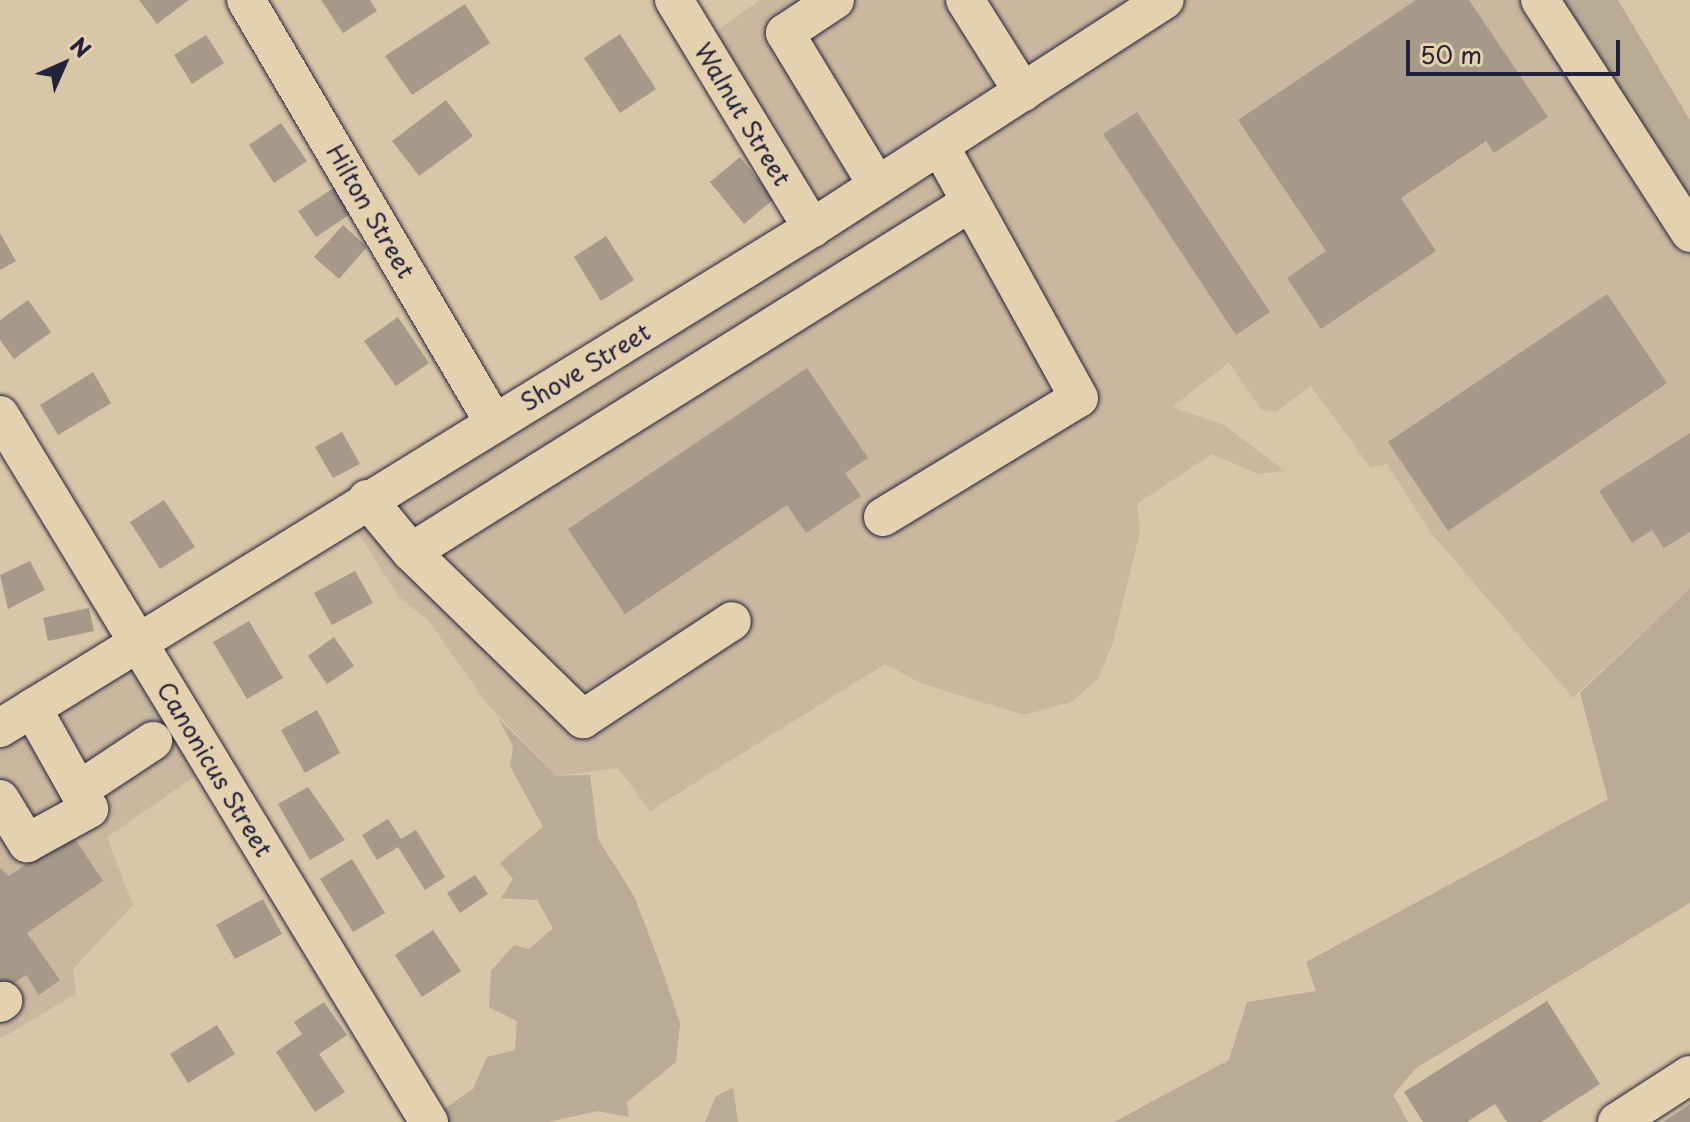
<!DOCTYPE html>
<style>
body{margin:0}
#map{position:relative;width:1690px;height:1122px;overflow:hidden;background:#d8c6a8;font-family:"Playpen Sans",sans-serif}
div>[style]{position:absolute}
.built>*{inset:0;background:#c9b89f}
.green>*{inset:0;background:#baab96}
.building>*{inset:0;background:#a6998a}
.roads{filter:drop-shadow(0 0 2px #22223b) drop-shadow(0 0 2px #22223b)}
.minor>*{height:38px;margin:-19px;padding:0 19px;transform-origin:19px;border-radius:19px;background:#e4d1af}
span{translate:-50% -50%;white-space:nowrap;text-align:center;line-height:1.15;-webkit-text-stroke:6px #e4d1af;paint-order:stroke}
.street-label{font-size:24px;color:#22223b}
.north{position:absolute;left:24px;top:24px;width:80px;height:80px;-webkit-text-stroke:6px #e4d1af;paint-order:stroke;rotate:45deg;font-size:22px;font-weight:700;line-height:32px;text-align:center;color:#22223b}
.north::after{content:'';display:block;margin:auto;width:28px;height:36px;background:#22223b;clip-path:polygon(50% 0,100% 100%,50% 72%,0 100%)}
.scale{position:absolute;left:1406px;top:40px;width:214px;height:36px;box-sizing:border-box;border:4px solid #22223b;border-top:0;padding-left:10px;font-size:24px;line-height:28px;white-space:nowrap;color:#22223b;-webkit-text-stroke:6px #e4d1af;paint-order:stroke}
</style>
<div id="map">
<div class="built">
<i style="clip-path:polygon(760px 0,1550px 0,1690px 228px,1690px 588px,1573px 698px,1431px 533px,1387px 464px,1370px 467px,1311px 386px,1276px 412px,1261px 409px,1229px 363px,1172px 407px,1224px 425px,1285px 471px,1258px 474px,1212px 454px,1137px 504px,1140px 532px,1113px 643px,1098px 679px,1071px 702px,1024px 715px,920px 683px,885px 664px,650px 811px,618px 768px,557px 776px,488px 705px,428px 620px,399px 597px,351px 522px,800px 236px,705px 39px)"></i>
<i style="clip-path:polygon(129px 645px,209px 767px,107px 837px,133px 905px,73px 969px,76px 994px,0 1039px,0 727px)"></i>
</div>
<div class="green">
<i style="clip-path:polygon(1550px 0,1618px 0,1690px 120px,1690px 228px)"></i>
<i style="clip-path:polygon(1690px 588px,1690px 903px,1416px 1068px,1393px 1095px,1408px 1122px,1114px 1122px,1229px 1060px,1247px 1002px,1316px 991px,1306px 962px,1608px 799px,1580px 693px)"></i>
<i style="clip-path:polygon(498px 718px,557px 776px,590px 775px,598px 839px,634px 896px,663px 972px,680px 1023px,676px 1062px,627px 1102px,629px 1117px,597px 1111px,548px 1122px,425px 1122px,473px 1089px,487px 1057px,515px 1050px,517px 1021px,489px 1007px,491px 971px,514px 945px,529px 949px,553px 928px,537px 900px,501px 898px,513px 879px,500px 863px,543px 827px,510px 766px,513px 746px)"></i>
<i style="clip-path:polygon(733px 1088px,738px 1122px,705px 1122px,716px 1096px)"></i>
</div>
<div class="building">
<i style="clip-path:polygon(139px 0,189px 0,157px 24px)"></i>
<i style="clip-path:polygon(321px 0,370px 0,377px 11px,343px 33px)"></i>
<i style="clip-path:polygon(1416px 0,1469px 0,1548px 117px,1494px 153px,1486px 141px,1401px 198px,1436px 251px,1321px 329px,1287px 278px,1326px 251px,1238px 120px)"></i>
<i style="clip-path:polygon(465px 4px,490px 43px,412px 95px,385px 56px)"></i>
<i style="clip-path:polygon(620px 34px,656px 89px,620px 113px,584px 58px)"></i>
<i style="clip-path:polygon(206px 35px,224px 63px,192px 84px,174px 55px)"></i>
<i style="clip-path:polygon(446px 100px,473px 136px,419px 176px,392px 141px)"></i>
<i style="clip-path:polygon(1137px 112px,1270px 312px,1236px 335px,1103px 134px)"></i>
<i style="clip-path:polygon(281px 123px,307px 161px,274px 183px,249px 145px)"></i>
<i style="clip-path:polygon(740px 157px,774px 199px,744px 224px,710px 182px)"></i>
<i style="clip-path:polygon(334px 188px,352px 213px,316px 237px,298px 211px)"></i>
<i style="clip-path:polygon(343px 225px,367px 247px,339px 279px,314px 257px)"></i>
<i style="clip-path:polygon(0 233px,16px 261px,0 270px)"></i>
<i style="clip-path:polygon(606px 236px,634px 280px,601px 301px,574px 257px)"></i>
<i style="clip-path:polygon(1607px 294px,1667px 383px,1448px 531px,1388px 442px)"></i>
<i style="clip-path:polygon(28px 300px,51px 332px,14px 359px,0 340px,0 320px)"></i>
<i style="clip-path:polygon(398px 317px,429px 363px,396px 386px,364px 341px)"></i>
<i style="clip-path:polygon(807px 368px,868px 458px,845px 473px,861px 496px,806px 533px,787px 505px,625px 614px,568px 529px)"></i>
<i style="clip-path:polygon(93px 372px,111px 403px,58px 435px,40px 405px)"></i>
<i style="clip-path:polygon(342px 432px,360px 464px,333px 478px,315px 447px)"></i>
<i style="clip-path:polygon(1690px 433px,1690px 532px,1664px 548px,1652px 530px,1632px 543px,1599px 491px)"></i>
<i style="clip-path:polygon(164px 500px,195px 547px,160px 569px,130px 522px)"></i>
<i style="clip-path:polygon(30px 561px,45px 590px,8px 609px,0 575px)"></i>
<i style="clip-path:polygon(355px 571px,373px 603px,332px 625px,314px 593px)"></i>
<i style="clip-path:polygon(89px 608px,94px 631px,48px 641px,43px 618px)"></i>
<i style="clip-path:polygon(249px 621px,283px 678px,247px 699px,213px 642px)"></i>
<i style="clip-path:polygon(334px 637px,354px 666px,327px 684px,308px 656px)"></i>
<i style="clip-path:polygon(317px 710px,340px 753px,305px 773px,281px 730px)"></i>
<i style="clip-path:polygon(308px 787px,345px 840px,310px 860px,278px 804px)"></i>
<i style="clip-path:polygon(388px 819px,401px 839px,416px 830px,445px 877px,425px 890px,398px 847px,377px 860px,362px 835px)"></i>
<i style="clip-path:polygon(71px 833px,103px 881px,27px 933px,60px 980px,39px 995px,26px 975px,0 993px,0 868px,9px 876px)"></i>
<i style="clip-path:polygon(352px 859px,385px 913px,353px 932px,320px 879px)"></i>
<i style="clip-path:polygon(475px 875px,488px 894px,460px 913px,447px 893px)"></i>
<i style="clip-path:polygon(263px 899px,282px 934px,235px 959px,216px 925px)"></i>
<i style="clip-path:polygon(433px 930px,461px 971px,422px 997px,395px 955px)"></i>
<i style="clip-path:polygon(1547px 1001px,1600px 1084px,1541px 1122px,1507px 1122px,1495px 1104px,1467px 1122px,1423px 1122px,1404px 1092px)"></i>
<i style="clip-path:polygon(324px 1002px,347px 1035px,319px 1054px,345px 1092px,315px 1112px,276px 1052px,302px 1034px,294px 1022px)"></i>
<i style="clip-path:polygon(217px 1025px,235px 1054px,188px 1083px,170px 1054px)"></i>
<i style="clip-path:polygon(1690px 1104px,1690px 1122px,1663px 1122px)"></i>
</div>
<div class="roads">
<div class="minor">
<i style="left:246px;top:0;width:489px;rotate:59.6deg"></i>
<i style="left:674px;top:0;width:267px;rotate:58.8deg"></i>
<i style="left:835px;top:0;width:60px;rotate:146.6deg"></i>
<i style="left:785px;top:33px;width:178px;rotate:58.8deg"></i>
<i style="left:965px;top:0;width:109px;rotate:57.8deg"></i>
<i style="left:1540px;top:0;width:277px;rotate:57.2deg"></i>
<i style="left:0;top:415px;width:827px;rotate:58.75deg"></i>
<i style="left:367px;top:499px;width:69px;rotate:50.3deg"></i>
<i style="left:411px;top:552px;width:659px;rotate:-31.98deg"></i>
<i style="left:883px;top:517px;width:229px;rotate:-31.3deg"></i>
<i style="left:1079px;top:398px;width:288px;rotate:-118.9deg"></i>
<i style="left:411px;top:552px;width:240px;rotate:44.2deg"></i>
<i style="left:583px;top:719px;width:178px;rotate:-33.3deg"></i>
<i style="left:0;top:728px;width:954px;rotate:-31.62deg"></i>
<i style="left:812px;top:228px;width:420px;rotate:-32.9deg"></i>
<i style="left:79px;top:790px;width:89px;rotate:-33.5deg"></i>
<i style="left:0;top:799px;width:52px;rotate:58.5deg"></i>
<i style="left:27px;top:843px;width:71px;rotate:-28.7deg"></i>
<i style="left:89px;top:809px;width:116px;rotate:-119.4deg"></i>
<i style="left:0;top:1003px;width:4px;rotate:-34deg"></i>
<i style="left:1617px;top:1122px;width:87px;rotate:-32.8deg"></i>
</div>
</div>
<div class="street-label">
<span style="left:743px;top:114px;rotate:59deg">Walnut Street</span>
<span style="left:371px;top:211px;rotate:60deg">Hilton Street</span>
<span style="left:585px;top:367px;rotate:-31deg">Shove Street</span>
<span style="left:215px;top:769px;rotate:59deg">Canonicus Street</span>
</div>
<div class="north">N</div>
<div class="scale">50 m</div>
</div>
